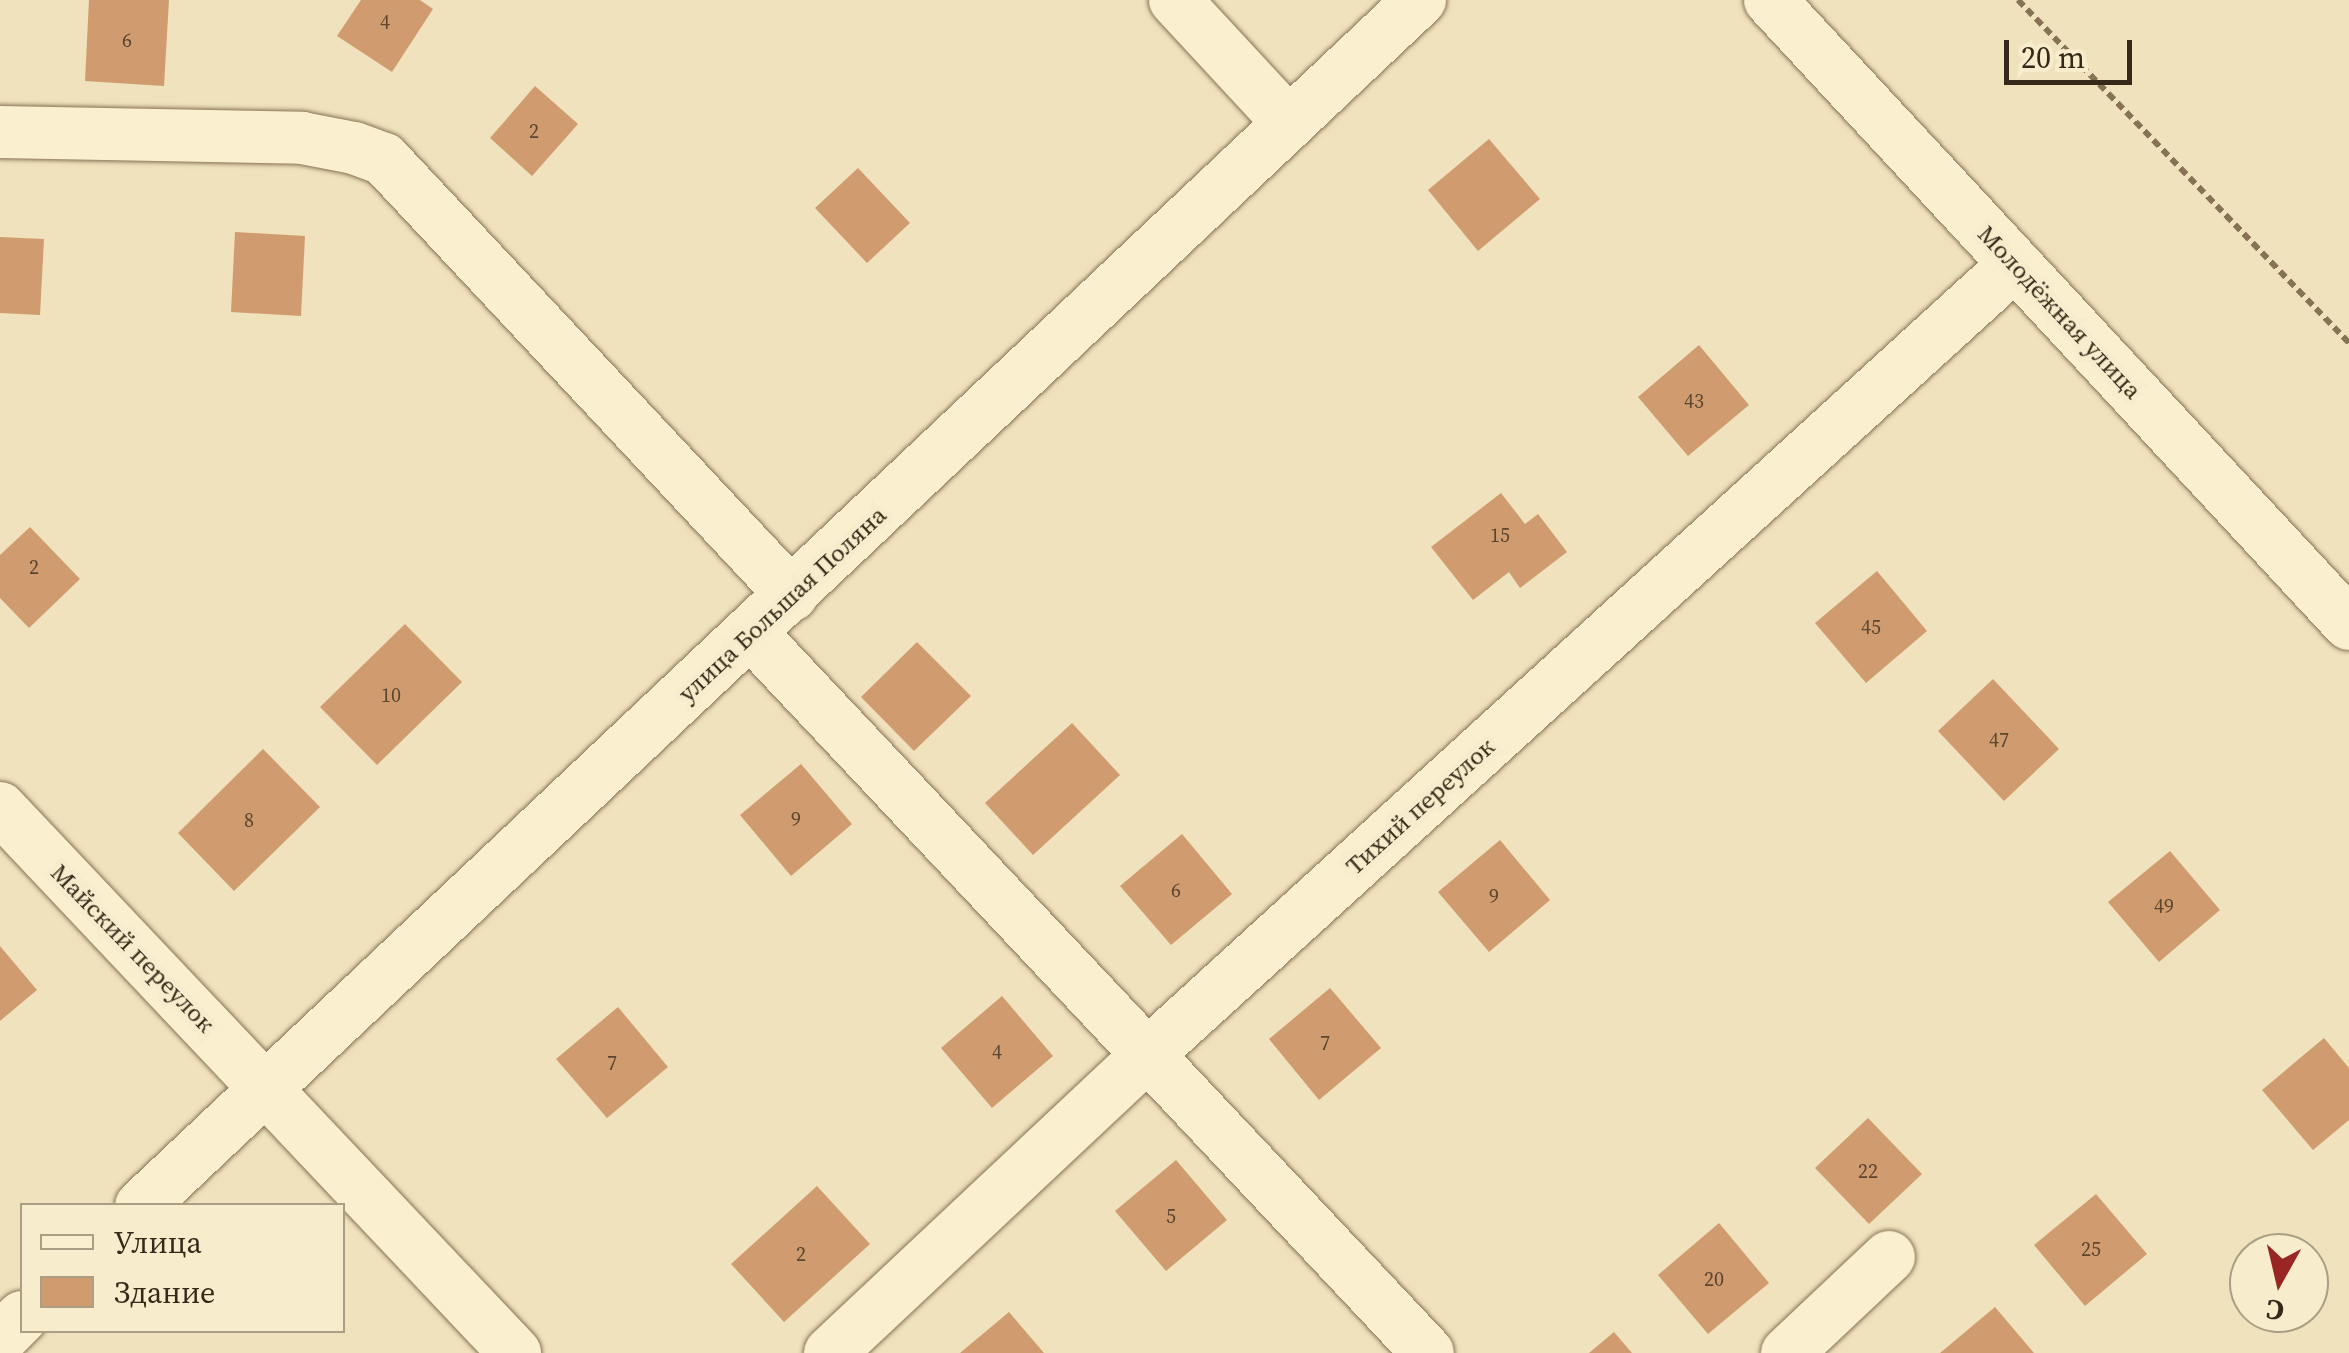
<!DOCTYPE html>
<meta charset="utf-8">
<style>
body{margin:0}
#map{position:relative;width:2349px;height:1353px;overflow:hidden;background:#f0e2bc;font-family:"Source Serif 4",serif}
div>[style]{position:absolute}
.building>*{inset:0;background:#d09c6f}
.path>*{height:6px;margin-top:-3px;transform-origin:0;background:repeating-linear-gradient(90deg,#887255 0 8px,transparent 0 13px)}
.roads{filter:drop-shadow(0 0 2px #887255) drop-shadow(0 0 2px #887255)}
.minor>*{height:52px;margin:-26px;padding:0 26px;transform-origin:26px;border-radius:26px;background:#faefcf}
span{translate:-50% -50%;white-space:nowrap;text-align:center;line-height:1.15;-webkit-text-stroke:10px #f7eccb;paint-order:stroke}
.number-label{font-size:20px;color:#5c462f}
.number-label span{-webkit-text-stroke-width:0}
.street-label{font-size:25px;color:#36291a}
.legend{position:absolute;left:20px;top:1203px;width:325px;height:130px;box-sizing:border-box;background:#f7eccb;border:2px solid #aa9e84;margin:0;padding:12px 18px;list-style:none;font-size:30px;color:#36291a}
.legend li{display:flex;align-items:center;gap:20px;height:50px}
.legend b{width:50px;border:2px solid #aa9e84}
.north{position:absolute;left:2229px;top:1233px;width:100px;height:100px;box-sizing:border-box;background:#f7eccb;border:2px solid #aa9e84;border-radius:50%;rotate:188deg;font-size:28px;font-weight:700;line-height:40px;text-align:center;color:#36291a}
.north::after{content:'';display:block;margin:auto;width:35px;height:45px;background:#992622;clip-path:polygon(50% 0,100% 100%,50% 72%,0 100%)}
.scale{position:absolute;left:2004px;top:40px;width:128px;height:45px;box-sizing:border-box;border:5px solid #36291a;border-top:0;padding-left:12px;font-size:30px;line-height:35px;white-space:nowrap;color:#36291a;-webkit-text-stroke:8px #f7eccb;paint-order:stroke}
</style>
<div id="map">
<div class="building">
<i style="clip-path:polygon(89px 0,169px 0,164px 86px,85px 81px)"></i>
<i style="clip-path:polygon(361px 0,420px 0,433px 9px,392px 72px,337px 36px)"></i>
<i style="clip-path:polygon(535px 86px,578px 124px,532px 176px,490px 138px)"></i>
<i style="clip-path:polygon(1489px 139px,1540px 199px,1478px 251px,1428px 190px)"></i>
<i style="clip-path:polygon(858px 168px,910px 223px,867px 263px,815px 208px)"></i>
<i style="clip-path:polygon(235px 232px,305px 236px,301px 316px,231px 312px)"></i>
<i style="clip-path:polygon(0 237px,44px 239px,40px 315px,0 313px)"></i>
<i style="clip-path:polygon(1699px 345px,1749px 405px,1688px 456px,1638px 397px)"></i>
<i style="clip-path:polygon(1501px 493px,1525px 524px,1538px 514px,1567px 552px,1520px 588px,1509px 572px,1473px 600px,1431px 547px)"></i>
<i style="clip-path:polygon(30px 527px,80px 579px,29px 628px,0 598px,0 555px)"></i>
<i style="clip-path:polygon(1877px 571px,1927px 631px,1866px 683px,1815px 623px)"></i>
<i style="clip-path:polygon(405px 624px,462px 682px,377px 765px,320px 707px)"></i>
<i style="clip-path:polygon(917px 642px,971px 696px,914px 751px,861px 697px)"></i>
<i style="clip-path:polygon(1993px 679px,2059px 749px,2004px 801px,1938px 731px)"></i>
<i style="clip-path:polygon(1072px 723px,1120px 775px,1033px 855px,985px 803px)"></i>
<i style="clip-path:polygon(263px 749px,320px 807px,234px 891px,178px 833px)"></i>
<i style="clip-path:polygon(801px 764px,852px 824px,791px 876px,740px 815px)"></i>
<i style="clip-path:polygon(1182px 834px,1232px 894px,1171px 945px,1120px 886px)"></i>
<i style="clip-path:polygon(1500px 840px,1550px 900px,1489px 952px,1438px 892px)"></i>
<i style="clip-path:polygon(2170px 851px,2220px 910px,2159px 962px,2108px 902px)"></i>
<i style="clip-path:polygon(0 946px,37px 990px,0 1021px)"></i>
<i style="clip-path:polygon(1330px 988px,1381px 1048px,1319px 1100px,1269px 1039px)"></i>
<i style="clip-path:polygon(1002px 996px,1053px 1056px,992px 1108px,941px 1048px)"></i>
<i style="clip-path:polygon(618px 1007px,668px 1067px,607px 1118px,556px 1059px)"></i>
<i style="clip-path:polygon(2324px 1038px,2349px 1068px,2349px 1120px,2313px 1150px,2262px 1090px)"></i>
<i style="clip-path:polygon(1868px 1118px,1922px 1174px,1869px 1224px,1815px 1168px)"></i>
<i style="clip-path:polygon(1176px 1160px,1227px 1220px,1166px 1271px,1115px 1211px)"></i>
<i style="clip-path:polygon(817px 1186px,870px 1244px,784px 1322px,731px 1264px)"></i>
<i style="clip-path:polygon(2096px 1194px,2147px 1254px,2085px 1306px,2034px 1245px)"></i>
<i style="clip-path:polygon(1719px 1223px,1769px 1283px,1708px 1334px,1658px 1275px)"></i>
<i style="clip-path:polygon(1995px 1307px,2034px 1353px,1940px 1353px)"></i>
<i style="clip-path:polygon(1009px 1312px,1044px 1353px,960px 1353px)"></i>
<i style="clip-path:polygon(1614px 1332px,1632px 1353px,1589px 1353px)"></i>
</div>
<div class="path">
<i style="left:2018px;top:0;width:477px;rotate:46deg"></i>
</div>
<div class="roads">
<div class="minor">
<i style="left:1175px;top:0;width:168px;rotate:47.2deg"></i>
<i style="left:1770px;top:0;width:851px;rotate:47.14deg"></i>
<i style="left:0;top:132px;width:302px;rotate:1.1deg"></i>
<i style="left:302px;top:138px;width:53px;rotate:10.9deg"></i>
<i style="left:354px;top:148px;width:32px;rotate:20deg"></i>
<i style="left:384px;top:159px;width:597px;rotate:46.9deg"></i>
<i style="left:751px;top:633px;width:988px;rotate:46.76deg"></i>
<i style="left:0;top:808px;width:750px;rotate:46.62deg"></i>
<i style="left:141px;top:1206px;width:1758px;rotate:-43.32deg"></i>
<i style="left:0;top:1339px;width:31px;rotate:-45deg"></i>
<i style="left:830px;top:1353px;width:435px;rotate:-43.2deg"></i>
<i style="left:1147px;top:1055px;width:1174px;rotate:-42.34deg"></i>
<i style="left:1787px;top:1353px;width:140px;rotate:-43.3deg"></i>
</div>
</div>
<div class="number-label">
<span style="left:385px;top:22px">4</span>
<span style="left:127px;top:40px">6</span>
<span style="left:534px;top:131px">2</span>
<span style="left:1694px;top:401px">43</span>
<span style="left:1500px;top:535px">15</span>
<span style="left:34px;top:567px">2</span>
<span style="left:1871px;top:627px">45</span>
<span style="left:391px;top:695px">10</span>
<span style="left:1999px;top:740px">47</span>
<span style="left:796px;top:819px">9</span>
<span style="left:249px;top:820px">8</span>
<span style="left:1176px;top:890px">6</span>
<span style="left:1494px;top:896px">9</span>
<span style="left:2164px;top:906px">49</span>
<span style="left:1325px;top:1043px">7</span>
<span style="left:997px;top:1052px">4</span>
<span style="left:612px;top:1063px">7</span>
<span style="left:1868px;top:1171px">22</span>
<span style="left:1171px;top:1216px">5</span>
<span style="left:2091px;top:1249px">25</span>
<span style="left:801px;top:1254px">2</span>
<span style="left:1714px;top:1279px">20</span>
</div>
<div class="street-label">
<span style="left:2060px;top:312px;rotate:47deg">Молодёжная улица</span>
<span style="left:782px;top:604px;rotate:-43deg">улица Большая Поляна</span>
<span style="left:1420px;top:806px;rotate:-42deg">Тихий переулок</span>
<span style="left:133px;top:948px;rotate:46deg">Майский переулок</span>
</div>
<ul class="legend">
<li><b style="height:12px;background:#faefcf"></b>Улица</li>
<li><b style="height:28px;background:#d09c6f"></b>Здание</li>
</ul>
<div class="north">С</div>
<div class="scale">20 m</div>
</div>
